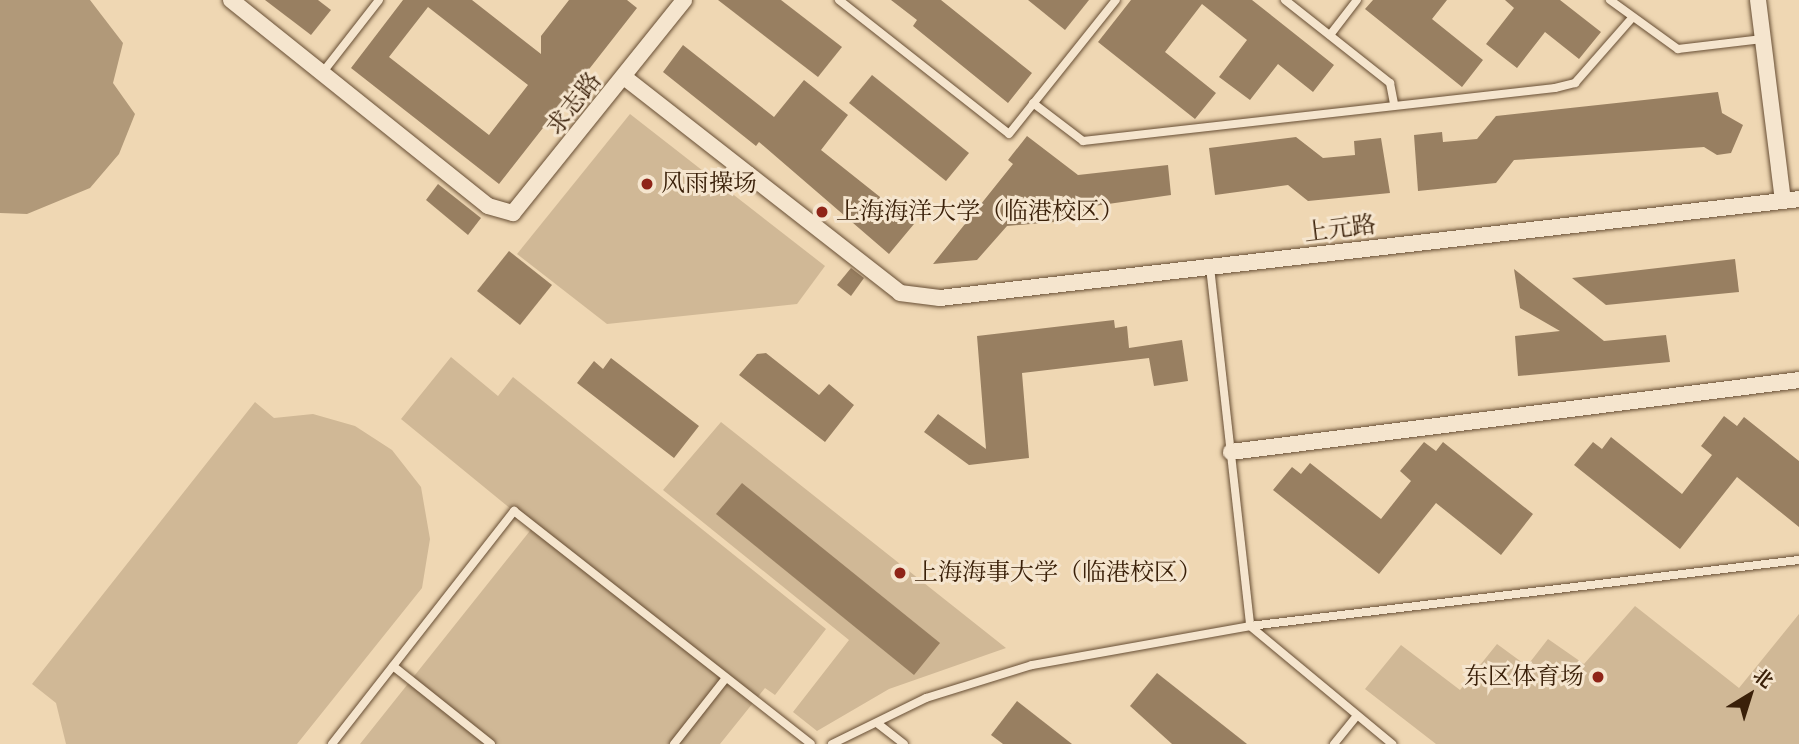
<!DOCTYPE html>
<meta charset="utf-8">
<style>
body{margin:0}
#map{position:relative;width:1799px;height:744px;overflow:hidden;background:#efd7b3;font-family:"IM FELL Great Primer","Noto Serif SC",serif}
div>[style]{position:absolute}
.green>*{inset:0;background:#d0b896}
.water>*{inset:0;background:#b19979}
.building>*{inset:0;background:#987f61}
.roads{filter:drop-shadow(0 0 2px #674e34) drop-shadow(0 0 2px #674e34)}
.lane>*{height:8px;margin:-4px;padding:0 4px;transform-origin:4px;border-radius:4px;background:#f5e5ce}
.street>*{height:16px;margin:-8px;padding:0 8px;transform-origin:8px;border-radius:8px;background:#f5e5ce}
.dots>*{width:19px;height:19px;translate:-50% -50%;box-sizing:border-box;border:4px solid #f5e5ce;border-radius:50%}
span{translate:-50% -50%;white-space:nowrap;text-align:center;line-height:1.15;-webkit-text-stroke:6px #f5e5ce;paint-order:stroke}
.street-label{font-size:24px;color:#3a2009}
.poi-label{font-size:24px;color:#3a2009}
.left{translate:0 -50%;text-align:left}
.right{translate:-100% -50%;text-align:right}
.north{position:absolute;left:1715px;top:660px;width:70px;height:70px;-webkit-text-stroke:5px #f5e5ce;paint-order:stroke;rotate:38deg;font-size:19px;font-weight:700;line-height:28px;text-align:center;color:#3a2009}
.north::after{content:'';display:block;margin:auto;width:24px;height:32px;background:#3a2009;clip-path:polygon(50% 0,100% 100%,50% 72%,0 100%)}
</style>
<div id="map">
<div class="green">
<i style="clip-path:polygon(630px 114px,825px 266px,797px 304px,607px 324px,517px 254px)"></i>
<i style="clip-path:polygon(451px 357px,498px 396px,513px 377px,826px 629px,775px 695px,765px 688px,720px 744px,360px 744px,533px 527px,401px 419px)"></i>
<i style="clip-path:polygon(255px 402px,274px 418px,313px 414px,355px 426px,392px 450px,421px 487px,430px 539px,422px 588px,297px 744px,66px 744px,56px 703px,32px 684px)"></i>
<i style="clip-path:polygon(721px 422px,1006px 648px,889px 689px,817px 731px,793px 712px,849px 640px,663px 490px)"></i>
<i style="clip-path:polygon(1635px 606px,1739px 688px,1799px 614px,1799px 744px,1436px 744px,1365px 689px,1401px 645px,1460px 690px,1497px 644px,1527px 666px,1548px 639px,1584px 664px)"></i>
</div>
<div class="water">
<i style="clip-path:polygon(0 0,90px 0,123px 43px,113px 83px,135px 114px,119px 154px,90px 188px,27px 214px,0 213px)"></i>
</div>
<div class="building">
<i style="clip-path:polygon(265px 0,318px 0,331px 10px,311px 35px)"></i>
<i style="clip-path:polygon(evenodd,403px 0,472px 0,541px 54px,541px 36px,569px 0,627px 0,637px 8px,499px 184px,351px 68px,403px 0,428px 7px,528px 85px,489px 135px,389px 57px,428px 7px)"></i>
<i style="clip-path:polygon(718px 0,781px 0,842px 47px,818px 77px)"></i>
<i style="clip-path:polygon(891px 0,941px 0,1032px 73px,1008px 103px,913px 26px,917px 20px)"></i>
<i style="clip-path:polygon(1028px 0,1089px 0,1065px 30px)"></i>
<i style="clip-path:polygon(1131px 0,1252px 0,1334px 65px,1313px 92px,1278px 64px,1250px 100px,1219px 77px,1247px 40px,1202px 4px,1165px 52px,1216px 93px,1195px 119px,1098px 42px)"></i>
<i style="clip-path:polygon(1373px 0,1447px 0,1432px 19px,1483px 60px,1462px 87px,1365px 9px)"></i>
<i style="clip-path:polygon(1505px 0,1560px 0,1601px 32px,1579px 59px,1545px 32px,1517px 68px,1486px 44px,1514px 8px)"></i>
<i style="clip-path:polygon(683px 45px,774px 117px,804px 80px,848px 115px,821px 150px,914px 224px,889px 254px,759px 142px,756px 146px,663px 72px)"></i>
<i style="clip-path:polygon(872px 75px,969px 153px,946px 181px,849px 103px)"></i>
<i style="clip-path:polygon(1718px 92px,1722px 113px,1743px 125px,1731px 153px,1717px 155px,1704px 147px,1514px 160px,1496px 183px,1418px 191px,1414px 135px,1442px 132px,1443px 142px,1477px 139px,1496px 116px)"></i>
<i style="clip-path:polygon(1027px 136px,1078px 175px,1168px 165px,1171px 195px,1087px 207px,1078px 220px,1007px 226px,977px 260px,933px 264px,1013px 164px,1008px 160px)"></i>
<i style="clip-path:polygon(1296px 137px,1323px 158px,1355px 155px,1354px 141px,1381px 138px,1390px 193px,1308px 201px,1288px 185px,1215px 195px,1209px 148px)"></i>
<i style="clip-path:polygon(438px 184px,481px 218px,468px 235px,426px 200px)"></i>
<i style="clip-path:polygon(509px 251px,552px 285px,520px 325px,477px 291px)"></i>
<i style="clip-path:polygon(1735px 259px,1739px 292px,1606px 305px,1572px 278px)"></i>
<i style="clip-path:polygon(851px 268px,864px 278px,851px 296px,837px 285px)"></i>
<i style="clip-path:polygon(1514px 269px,1604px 341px,1666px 335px,1670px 362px,1518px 376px,1515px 336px,1560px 331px,1520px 308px)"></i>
<i style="clip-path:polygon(1114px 320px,1115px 328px,1127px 326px,1129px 348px,1182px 340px,1188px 381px,1154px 386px,1149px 358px,1022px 373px,1029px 458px,969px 465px,924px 432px,938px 414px,986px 449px,977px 336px)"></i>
<i style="clip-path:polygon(766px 353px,819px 395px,829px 384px,854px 405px,825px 442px,739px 375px,757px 354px)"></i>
<i style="clip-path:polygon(611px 358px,699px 426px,674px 458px,577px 383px,594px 361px,603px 369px)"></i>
<i style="clip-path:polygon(1724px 416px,1737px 426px,1744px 417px,1799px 461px,1799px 527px,1737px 477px,1680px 549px,1574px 465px,1593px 442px,1602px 449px,1611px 437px,1682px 494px,1712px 455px,1701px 446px)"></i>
<i style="clip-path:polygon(1424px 442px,1436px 451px,1443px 442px,1533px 514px,1501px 555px,1436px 503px,1379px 574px,1273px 490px,1292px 467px,1301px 474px,1310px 463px,1381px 519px,1411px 481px,1400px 471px)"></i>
<i style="clip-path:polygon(742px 483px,940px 643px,914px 675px,716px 514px)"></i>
<i style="clip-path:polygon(1157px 673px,1247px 744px,1172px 744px,1130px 706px)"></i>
<i style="clip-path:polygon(1017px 701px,1072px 744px,1003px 744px,991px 735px)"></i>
</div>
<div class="roads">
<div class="lane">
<i style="left:839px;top:0;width:216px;rotate:38.2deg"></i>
<i style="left:1009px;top:134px;width:171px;rotate:-51.4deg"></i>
<i style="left:1285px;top:0;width:134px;rotate:38.3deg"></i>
<i style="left:1390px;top:83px;width:21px;rotate:79deg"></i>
<i style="left:1610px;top:0;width:84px;rotate:35.8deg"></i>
<i style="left:1678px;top:49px;width:85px;rotate:-6.8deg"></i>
<i style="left:1330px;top:35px;width:44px;rotate:-52.4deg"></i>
<i style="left:323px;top:72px;width:91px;rotate:-52.1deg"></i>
<i style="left:1033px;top:103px;width:63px;rotate:37.2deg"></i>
<i style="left:1083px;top:141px;width:475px;rotate:-6.4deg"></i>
<i style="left:1555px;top:88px;width:21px;rotate:-14deg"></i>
<i style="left:1575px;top:83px;width:86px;rotate:-48.8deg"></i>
<i style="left:1210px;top:267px;width:361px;rotate:83.6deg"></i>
<i style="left:1250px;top:626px;width:553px;rotate:-6.86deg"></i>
<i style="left:393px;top:666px;width:125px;rotate:38.5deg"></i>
<i style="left:877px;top:723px;width:34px;rotate:38deg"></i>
<i style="left:332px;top:744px;width:296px;rotate:-52deg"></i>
<i style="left:514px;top:511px;width:377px;rotate:38.1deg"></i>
<i style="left:674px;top:744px;width:84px;rotate:-51.8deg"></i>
<i style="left:832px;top:744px;width:105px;rotate:-26.1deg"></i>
<i style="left:926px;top:698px;width:111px;rotate:-17.3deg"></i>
<i style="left:1032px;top:665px;width:221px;rotate:-10.1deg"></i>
<i style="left:1250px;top:626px;width:185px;rotate:39.7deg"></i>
<i style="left:1334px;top:744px;width:35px;rotate:-51deg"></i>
</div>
<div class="street">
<i style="left:231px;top:0;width:329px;rotate:38.7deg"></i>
<i style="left:488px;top:206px;width:26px;rotate:16deg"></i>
<i style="left:513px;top:213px;width:273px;rotate:-51.2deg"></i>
<i style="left:1758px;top:0;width:202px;rotate:82.9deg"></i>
<i style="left:624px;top:77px;width:350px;rotate:38deg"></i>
<i style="left:900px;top:293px;width:40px;rotate:7.1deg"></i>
<i style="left:940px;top:298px;width:865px;rotate:-6.57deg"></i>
<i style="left:1231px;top:452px;width:573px;rotate:-7.22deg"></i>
</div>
</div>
<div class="dots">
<i style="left:647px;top:184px;background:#8f2418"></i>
<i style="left:822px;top:212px;background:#8f2418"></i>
<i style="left:900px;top:573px;background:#8f2418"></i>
<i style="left:1598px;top:677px;background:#8f2418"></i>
</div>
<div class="street-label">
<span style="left:574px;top:104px;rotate:-52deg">求志路</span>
<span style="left:1340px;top:229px;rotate:-7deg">上元路</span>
</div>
<div class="poi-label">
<span class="left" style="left:661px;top:184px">风雨操场</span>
<span class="left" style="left:836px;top:212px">上海海洋大学（临港校区）</span>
<span class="left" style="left:914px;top:573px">上海海事大学（临港校区）</span>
<span class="right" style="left:1584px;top:677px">东区体育场</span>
</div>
<div class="north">北</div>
</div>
